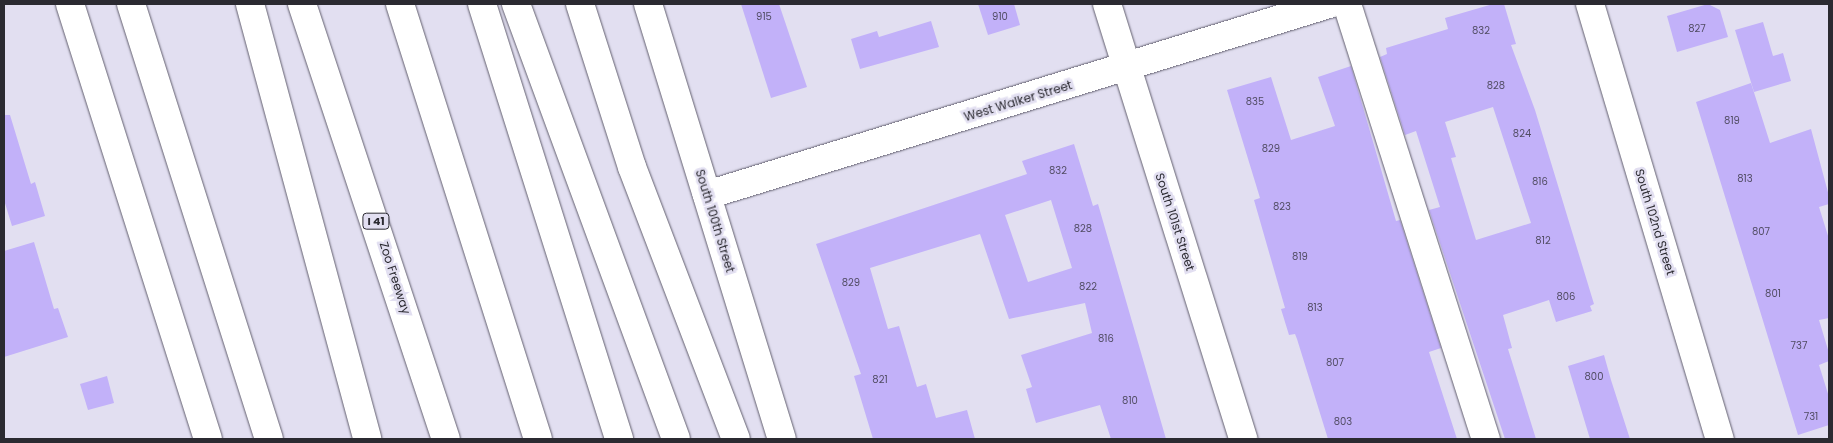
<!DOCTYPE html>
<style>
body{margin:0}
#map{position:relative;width:1833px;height:443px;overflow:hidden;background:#e2dff1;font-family:Poppins,sans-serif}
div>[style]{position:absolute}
.building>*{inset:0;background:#c2b1f9}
.roads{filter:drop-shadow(0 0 1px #625f6e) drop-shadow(0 0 1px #625f6e)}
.minor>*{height:28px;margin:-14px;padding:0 14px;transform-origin:14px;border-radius:14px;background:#fff}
.highway>*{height:28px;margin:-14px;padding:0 14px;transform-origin:14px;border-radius:14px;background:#fff}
span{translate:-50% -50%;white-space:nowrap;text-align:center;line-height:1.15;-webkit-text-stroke:5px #e2dff1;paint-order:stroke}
.number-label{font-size:10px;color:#514c63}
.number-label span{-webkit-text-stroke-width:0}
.shield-label span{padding:1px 4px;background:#e2dff1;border:1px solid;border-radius:4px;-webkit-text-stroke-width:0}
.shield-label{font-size:11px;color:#2b2a31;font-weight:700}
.street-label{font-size:12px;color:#2b2a31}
.frame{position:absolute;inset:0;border:5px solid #2b2a31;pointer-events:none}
</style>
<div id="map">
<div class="building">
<i style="clip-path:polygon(741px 4px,779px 4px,807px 87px,771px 98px)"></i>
<i style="clip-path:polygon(978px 4px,1014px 4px,1020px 25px,988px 35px)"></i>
<i style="clip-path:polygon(evenodd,1493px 4px,1504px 4px,1516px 44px,1511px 45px,1535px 110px,1594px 304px,1590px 306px,1592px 311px,1556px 322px,1549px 300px,1503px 315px,1512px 348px,1508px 349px,1536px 439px,1505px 439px,1429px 210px,1440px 207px,1416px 131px,1405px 135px,1380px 57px,1387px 54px,1386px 48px,1448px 29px,1445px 18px,1493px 4px,1493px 107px,1531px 223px,1476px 240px,1451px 158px,1456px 157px,1445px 122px,1493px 107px)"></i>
<i style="clip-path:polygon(1708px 4px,1720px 10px,1728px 37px,1677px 52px,1667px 16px)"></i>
<i style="clip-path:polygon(931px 21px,939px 47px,860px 69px,851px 39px,877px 31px,879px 37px)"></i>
<i style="clip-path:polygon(1763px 22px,1773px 56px,1783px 53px,1791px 81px,1754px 92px,1735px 30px)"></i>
<i style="clip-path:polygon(1351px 66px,1396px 221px,1400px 220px,1441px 348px,1429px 352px,1457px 439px,1328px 439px,1297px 339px,1295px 334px,1289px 335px,1281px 309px,1285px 308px,1254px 200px,1260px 198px,1227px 90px,1271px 77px,1291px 140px,1335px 126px,1318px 77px)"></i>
<i style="clip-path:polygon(1751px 83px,1770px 143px,1811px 129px,1829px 196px,1829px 204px,1819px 207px,1829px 239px,1829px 318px,1819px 320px,1829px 353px,1829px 361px,1819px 365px,1829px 397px,1829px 425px,1798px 435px,1696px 102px)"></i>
<i style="clip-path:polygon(4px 115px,10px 115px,31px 184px,35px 182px,45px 216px,12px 226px,4px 200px)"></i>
<i style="clip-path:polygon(evenodd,1074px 144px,1093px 206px,1098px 204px,1166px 439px,1111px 439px,1100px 405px,1036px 423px,1026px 389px,1032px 387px,1021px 355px,1092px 333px,1085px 303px,1009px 319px,980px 234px,870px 268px,888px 329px,899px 326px,917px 387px,926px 384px,936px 418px,967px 410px,975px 439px,873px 439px,854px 376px,861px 374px,816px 244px,1027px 174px,1022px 161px,1074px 144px,1051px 200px,1072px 268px,1028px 282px,1005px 215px,1051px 200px)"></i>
<i style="clip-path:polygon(34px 242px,54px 309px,58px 308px,68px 337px,4px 357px,4px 251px)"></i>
<i style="clip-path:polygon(1604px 355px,1611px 380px,1630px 439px,1590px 439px,1568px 366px)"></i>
<i style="clip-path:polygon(107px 376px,114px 403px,88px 410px,80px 384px)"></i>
</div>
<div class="roads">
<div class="minor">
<i style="left:70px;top:4px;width:456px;rotate:72.4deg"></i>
<i style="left:648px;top:4px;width:455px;rotate:72.9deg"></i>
<i style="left:1107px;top:4px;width:456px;rotate:72.6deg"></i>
<i style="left:1347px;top:4px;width:457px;rotate:72.3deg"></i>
<i style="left:1590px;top:4px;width:454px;rotate:73.4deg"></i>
<i style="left:707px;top:195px;width:651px;rotate:-17.07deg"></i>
</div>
<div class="highway">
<i style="left:131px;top:4px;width:456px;rotate:72.4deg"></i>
<i style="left:250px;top:4px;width:450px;rotate:74.9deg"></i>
<i style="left:302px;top:4px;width:458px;rotate:71.7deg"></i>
<i style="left:400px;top:4px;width:456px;rotate:72.4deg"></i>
<i style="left:482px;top:4px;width:456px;rotate:72.5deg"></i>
<i style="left:516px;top:4px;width:463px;rotate:69.8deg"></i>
<i style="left:580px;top:4px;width:171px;rotate:72.3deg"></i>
<i style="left:632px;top:167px;width:291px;rotate:69.1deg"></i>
</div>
</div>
<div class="number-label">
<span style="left:764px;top:17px">915</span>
<span style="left:1000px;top:17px">910</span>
<span style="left:1697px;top:29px">827</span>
<span style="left:1481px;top:31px">832</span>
<span style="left:1496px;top:86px">828</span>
<span style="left:1255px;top:102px">835</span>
<span style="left:1732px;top:121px">819</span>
<span style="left:1522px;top:134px">824</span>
<span style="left:1271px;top:149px">829</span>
<span style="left:1058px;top:171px">832</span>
<span style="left:1745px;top:179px">813</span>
<span style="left:1540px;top:182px">816</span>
<span style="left:1282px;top:207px">823</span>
<span style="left:1083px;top:229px">828</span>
<span style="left:1761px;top:232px">807</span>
<span style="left:1543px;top:241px">812</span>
<span style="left:1300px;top:257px">819</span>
<span style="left:851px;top:283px">829</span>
<span style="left:1088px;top:287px">822</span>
<span style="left:1773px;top:294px">801</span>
<span style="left:1566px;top:297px">806</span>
<span style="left:1315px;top:308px">813</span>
<span style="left:1106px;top:339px">816</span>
<span style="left:1799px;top:346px">737</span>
<span style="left:1335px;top:363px">807</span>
<span style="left:1594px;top:377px">800</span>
<span style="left:880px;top:380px">821</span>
<span style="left:1130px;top:401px">810</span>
<span style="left:1811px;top:417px">731</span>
<span style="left:1343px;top:422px">803</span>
</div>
<div class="shield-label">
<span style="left:376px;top:221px">I 41</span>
</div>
<div class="street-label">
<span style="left:1018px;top:101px;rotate:-17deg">West Walker Street</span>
<span style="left:715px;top:221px;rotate:73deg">South 100th Street</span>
<span style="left:1175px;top:222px;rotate:72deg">South 101st Street</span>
<span style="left:1655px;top:222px;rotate:73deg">South 102nd Street</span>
<span style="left:395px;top:278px;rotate:72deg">Zoo Freeway</span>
</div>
<div class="frame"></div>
</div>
